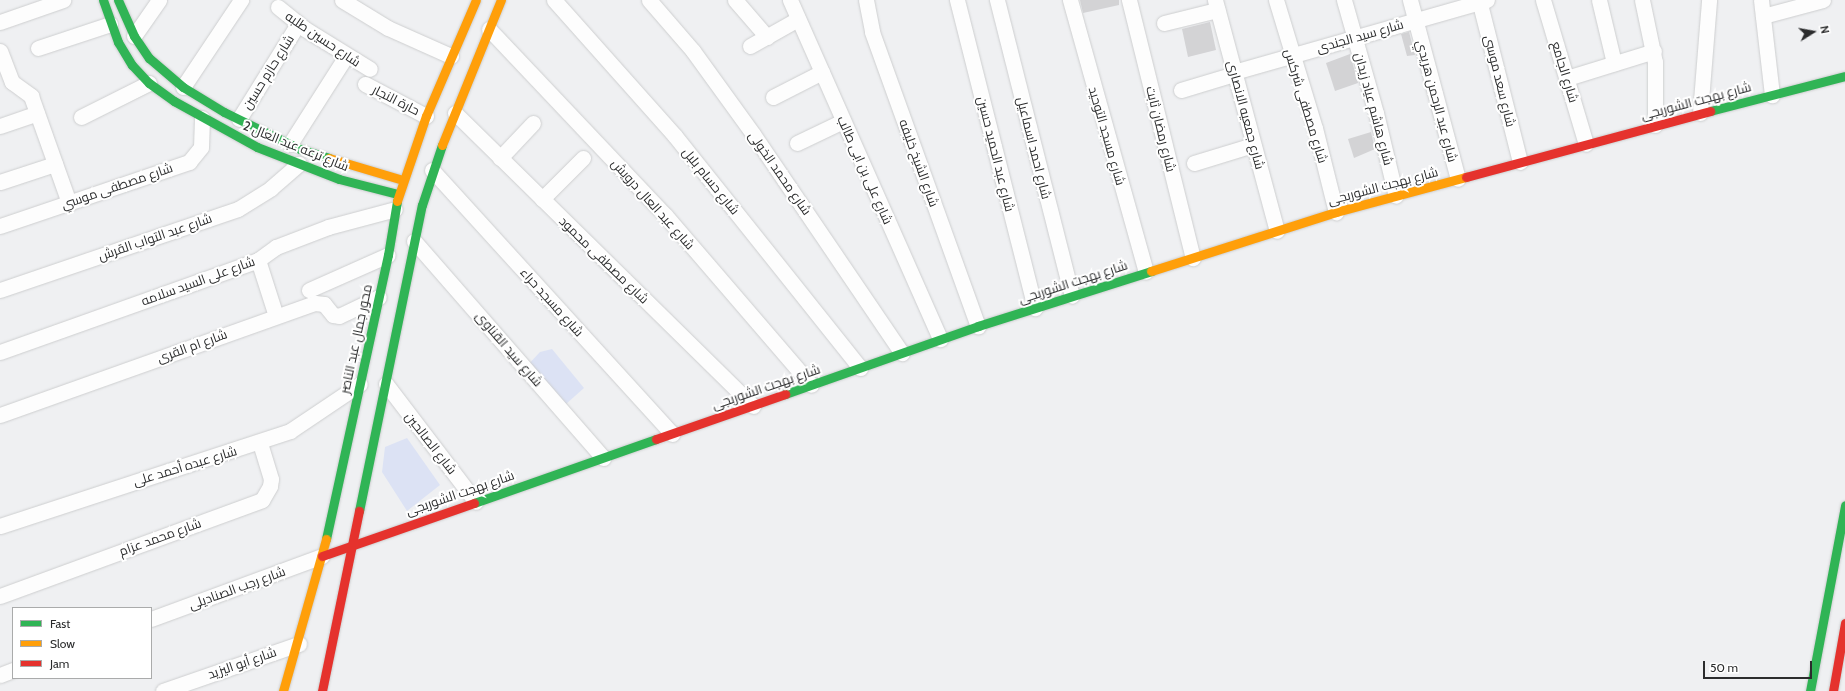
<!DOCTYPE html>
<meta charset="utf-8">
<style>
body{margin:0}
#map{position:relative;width:1845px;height:691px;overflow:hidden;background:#eff0f2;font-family:Cabin,Cairo,sans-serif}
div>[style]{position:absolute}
.green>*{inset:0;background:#dce2f4}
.building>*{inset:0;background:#d3d3d5}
.roads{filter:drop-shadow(0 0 1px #cdcecf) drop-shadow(0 0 1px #cdcecf)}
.street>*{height:15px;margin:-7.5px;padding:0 7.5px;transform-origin:7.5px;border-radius:7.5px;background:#fdfdfd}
.fast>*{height:9px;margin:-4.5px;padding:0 4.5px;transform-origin:4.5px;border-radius:4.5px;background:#30b455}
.slow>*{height:9px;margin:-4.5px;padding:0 4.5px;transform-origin:4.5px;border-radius:4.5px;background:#ff9f0a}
.jam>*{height:9px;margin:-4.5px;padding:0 4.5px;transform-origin:4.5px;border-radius:4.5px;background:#e5322d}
span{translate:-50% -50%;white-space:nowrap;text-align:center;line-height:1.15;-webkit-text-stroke:4px #fff;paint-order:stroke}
.street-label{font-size:13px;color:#2b2c2d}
.legend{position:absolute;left:12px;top:607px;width:140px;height:72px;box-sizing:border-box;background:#fff;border:1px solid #aaabab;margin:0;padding:5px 7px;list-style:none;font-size:12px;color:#2b2c2d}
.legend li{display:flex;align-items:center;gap:8px;height:20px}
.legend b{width:20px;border:1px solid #aaabab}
.north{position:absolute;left:1793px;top:12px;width:40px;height:40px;-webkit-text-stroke:3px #fff;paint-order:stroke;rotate:79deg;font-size:11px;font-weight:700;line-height:16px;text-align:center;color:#2b2c2d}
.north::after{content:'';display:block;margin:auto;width:14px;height:18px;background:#2b2c2d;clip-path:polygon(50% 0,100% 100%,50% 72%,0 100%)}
.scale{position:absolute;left:1703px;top:661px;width:109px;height:18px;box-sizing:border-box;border:2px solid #2b2c2d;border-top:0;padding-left:5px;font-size:12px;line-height:14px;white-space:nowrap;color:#2b2c2d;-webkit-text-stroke:3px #fff;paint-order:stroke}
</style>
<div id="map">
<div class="green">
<i style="clip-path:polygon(552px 349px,584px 388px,566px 404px,525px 368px,540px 352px)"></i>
<i style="clip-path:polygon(407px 438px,440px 485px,407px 511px,382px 472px,385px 447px)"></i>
</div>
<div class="building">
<i style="clip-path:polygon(1080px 0,1119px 0,1119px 5px,1083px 13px)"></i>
<i style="clip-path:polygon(1210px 22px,1216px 50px,1188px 57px,1182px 29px)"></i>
<i style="clip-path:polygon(1409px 32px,1415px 55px,1407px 56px,1401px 34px)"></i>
<i style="clip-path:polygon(1350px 54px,1358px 83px,1335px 91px,1326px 63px)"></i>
<i style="clip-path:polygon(1371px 132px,1375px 149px,1354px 158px,1348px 139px)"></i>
</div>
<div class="roads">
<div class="street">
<i style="left:342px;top:0;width:54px;rotate:31.3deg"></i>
<i style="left:388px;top:28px;width:69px;rotate:24deg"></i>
<i style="left:554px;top:0;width:182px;rotate:48.3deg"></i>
<i style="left:675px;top:136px;width:297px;rotate:51.4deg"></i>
<i style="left:649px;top:0;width:67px;rotate:49.2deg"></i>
<i style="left:693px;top:51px;width:102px;rotate:54.1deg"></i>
<i style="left:753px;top:134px;width:265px;rotate:55.8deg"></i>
<i style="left:735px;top:0;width:49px;rotate:49.1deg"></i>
<i style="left:790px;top:0;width:371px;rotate:66.1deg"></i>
<i style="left:866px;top:0;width:33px;rotate:79deg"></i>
<i style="left:872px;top:32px;width:313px;rotate:70.2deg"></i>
<i style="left:957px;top:0;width:318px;rotate:75.8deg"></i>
<i style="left:997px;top:0;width:305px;rotate:75.8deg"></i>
<i style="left:1070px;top:0;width:282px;rotate:74.4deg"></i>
<i style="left:1129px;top:0;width:266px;rotate:76.1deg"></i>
<i style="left:1215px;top:0;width:239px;rotate:75deg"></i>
<i style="left:1276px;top:0;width:134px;rotate:73.1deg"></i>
<i style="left:1315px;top:128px;width:87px;rotate:76deg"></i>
<i style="left:1344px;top:0;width:117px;rotate:74.2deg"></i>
<i style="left:1376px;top:113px;width:85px;rotate:76.5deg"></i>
<i style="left:1410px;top:0;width:185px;rotate:75deg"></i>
<i style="left:1479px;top:0;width:167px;rotate:75.8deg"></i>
<i style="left:1543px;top:0;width:150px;rotate:73.4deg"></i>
<i style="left:1599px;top:0;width:65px;rotate:76.6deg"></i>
<i style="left:1642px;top:0;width:63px;rotate:78.2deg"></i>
<i style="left:1655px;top:62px;width:63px;rotate:90deg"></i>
<i style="left:1761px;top:0;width:96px;rotate:83.4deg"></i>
<i style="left:278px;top:7px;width:35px;rotate:39deg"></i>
<i style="left:305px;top:29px;width:76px;rotate:31.6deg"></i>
<i style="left:1763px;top:16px;width:62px;rotate:-14.9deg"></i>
<i style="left:0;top:22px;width:67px;rotate:-19.2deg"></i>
<i style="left:1164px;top:23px;width:55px;rotate:-13.8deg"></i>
<i style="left:489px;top:29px;width:256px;rotate:46.6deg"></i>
<i style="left:665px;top:215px;width:224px;rotate:49.3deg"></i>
<i style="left:134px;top:36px;width:44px;rotate:-55.2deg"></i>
<i style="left:750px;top:46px;width:55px;rotate:-29.4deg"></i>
<i style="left:38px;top:48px;width:76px;rotate:-18.4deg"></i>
<i style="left:0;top:51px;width:33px;rotate:69deg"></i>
<i style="left:12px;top:82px;width:24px;rotate:36deg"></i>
<i style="left:31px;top:96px;width:114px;rotate:70.4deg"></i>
<i style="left:1234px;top:72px;width:263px;rotate:-15.9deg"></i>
<i style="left:1567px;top:78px;width:91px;rotate:-17.2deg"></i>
<i style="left:365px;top:84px;width:69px;rotate:27.7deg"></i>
<i style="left:183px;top:87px;width:105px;rotate:-56.3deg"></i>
<i style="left:1181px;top:90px;width:55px;rotate:-16.8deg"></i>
<i style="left:773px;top:97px;width:55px;rotate:-27deg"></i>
<i style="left:455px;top:113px;width:418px;rotate:44.5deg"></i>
<i style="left:1700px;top:113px;width:113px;rotate:-85.4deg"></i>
<i style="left:81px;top:117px;width:76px;rotate:-26.6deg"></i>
<i style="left:239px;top:119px;width:112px;rotate:-58.2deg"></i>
<i style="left:0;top:126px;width:39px;rotate:-19deg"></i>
<i style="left:797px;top:143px;width:51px;rotate:-25.6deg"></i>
<i style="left:290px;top:144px;width:104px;rotate:-57.5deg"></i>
<i style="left:500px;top:158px;width:48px;rotate:-46.7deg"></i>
<i style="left:1194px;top:163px;width:62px;rotate:-17deg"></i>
<i style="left:432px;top:170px;width:357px;rotate:47.7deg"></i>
<i style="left:0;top:182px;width:58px;rotate:-18.1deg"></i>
<i style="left:542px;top:199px;width:58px;rotate:-45deg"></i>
<i style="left:0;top:226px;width:200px;rotate:-18.7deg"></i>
<i style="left:189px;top:162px;width:19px;rotate:-51deg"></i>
<i style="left:201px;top:147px;width:29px;rotate:-88deg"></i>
<i style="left:414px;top:241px;width:288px;rotate:48.9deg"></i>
<i style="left:258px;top:260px;width:59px;rotate:72.2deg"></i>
<i style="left:0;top:290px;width:251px;rotate:-18.8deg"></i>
<i style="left:238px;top:209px;width:39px;rotate:-32deg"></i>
<i style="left:271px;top:188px;width:37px;rotate:-41deg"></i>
<i style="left:309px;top:290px;width:86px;rotate:-23.9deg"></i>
<i style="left:0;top:352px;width:274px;rotate:-19.6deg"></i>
<i style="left:258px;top:260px;width:22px;rotate:-36deg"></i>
<i style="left:276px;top:247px;width:56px;rotate:-21deg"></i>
<i style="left:328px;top:227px;width:69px;rotate:-15deg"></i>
<i style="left:386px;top:384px;width:148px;rotate:52.7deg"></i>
<i style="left:0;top:415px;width:334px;rotate:-19.6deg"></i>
<i style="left:315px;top:303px;width:9px;rotate:6deg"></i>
<i style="left:324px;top:304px;width:14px;rotate:51deg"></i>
<i style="left:333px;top:315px;width:6px;rotate:9deg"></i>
<i style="left:339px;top:316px;width:44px;rotate:-25.4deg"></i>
<i style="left:0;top:526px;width:305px;rotate:-18.1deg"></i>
<i style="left:290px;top:431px;width:84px;rotate:-33.9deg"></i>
<i style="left:0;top:596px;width:279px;rotate:-20.1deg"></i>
<i style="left:262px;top:500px;width:16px;rotate:-60deg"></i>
<i style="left:270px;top:486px;width:7px;rotate:-82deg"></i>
<i style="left:271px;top:479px;width:38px;rotate:-107deg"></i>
<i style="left:151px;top:619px;width:182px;rotate:-20.2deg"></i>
<i style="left:0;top:675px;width:14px;rotate:-21deg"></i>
<i style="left:163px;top:691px;width:144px;rotate:-19.1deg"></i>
</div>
<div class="fast">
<i style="left:103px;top:0;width:45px;rotate:70.3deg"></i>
<i style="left:118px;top:42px;width:27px;rotate:59deg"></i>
<i style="left:132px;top:65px;width:25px;rotate:47deg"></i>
<i style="left:149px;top:83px;width:31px;rotate:36deg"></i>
<i style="left:174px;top:101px;width:95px;rotate:29deg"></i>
<i style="left:257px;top:147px;width:88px;rotate:21.3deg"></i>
<i style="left:339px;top:179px;width:61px;rotate:14.3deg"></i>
<i style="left:118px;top:0;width:39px;rotate:66deg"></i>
<i style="left:134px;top:36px;width:27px;rotate:56deg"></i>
<i style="left:149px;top:58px;width:45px;rotate:40.5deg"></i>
<i style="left:183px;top:87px;width:48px;rotate:31.4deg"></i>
<i style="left:224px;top:112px;width:85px;rotate:26deg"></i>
<i style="left:300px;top:149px;width:30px;rotate:17deg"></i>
<i style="left:1710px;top:111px;width:139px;rotate:-14.5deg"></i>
<i style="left:785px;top:394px;width:205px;rotate:-19.4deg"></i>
<i style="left:978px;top:326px;width:182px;rotate:-17.6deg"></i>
<i style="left:474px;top:503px;width:193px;rotate:-19.4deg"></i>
<i style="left:359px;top:511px;width:312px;rotate:-78.4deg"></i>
<i style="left:422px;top:205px;width:63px;rotate:-71.6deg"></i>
<i style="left:326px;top:539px;width:291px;rotate:-77.7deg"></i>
<i style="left:388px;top:255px;width:55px;rotate:-80.5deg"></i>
<i style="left:1810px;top:691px;width:189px;rotate:-79.3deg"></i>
</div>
<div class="slow">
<i style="left:442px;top:145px;width:157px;rotate:-67.9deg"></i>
<i style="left:329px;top:158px;width:77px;rotate:16.6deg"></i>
<i style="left:397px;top:201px;width:90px;rotate:-71.2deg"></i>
<i style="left:426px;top:116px;width:126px;rotate:-66.7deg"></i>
<i style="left:1151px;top:271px;width:194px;rotate:-17.7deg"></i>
<i style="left:1336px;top:212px;width:135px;rotate:-15.1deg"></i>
<i style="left:283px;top:691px;width:158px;rotate:-74.2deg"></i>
</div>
<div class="jam">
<i style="left:1466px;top:177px;width:253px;rotate:-15.1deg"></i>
<i style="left:656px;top:439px;width:137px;rotate:-19.2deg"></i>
<i style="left:322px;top:556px;width:161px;rotate:-19.2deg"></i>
<i style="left:322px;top:691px;width:184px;rotate:-78.4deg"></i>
<i style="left:1833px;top:691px;width:69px;rotate:-80deg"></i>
</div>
</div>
<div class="street-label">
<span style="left:1360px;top:36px;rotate:-16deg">شارع سيد الجندى</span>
<span style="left:323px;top:39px;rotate:34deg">شارع حسين طلبه</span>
<span style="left:268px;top:72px;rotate:-58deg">شارع حازم حسين</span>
<span style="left:1565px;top:72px;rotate:73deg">شارع الجامع</span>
<span style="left:1500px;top:81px;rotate:76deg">شارع سعد موسى</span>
<span style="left:396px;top:100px;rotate:27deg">حارة النجار</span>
<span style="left:1437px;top:101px;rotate:75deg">شارع عبد الرحمن هريدي</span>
<span style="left:1696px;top:101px;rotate:-15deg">شارع بهجت الشوربجى</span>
<span style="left:1306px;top:106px;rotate:73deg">شارع مصطفى شركس</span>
<span style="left:1374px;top:109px;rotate:75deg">شارع هاشم عياد زيدان</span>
<span style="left:1246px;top:115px;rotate:75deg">شارع جمعيه الانصارى</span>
<span style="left:1161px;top:129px;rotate:76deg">شارع رمضان ثابت</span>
<span style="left:1107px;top:136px;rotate:74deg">شارع مسجد التوحيد</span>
<span style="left:296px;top:146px;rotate:22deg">شارع ترعه عبد العال 2</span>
<span style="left:1034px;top:148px;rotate:76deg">شارع احمد اسماعيل</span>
<span style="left:996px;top:154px;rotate:76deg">شارع عبد الحميد حسين</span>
<span style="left:919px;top:163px;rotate:70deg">شارع الشيخ خليفه</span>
<span style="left:865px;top:170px;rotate:66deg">شارع على بن ابى طالب</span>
<span style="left:780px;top:173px;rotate:55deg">شارع محمد الخولى</span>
<span style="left:711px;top:181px;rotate:51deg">شارع حسام بلبل</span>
<span style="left:117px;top:186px;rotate:-19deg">شارع مصطفى موسي</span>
<span style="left:1383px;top:186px;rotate:-15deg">شارع بهجت الشوربجى</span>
<span style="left:653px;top:204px;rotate:48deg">شارع عبد العال درويش</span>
<span style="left:155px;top:237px;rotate:-19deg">شارع عبد التواب القرش</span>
<span style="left:604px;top:260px;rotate:44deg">شارع مصطفى محمود</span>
<span style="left:198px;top:281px;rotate:-20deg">شارع على السيد سلامه</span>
<span style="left:1073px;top:282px;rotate:-18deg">شارع بهجت الشوربجى</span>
<span style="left:552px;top:302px;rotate:48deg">شارع مسجد حراء</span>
<span style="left:356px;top:339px;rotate:-78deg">محور جمال عبد الناصر</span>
<span style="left:192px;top:346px;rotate:-20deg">شارع ام القرى</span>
<span style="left:509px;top:349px;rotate:49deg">شارع سيد القناوى</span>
<span style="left:766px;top:387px;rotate:-19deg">شارع بهجت الشوربجى</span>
<span style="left:431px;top:443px;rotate:52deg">شارع الصالحين</span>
<span style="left:185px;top:466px;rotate:-17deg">شارع عبده أحمد على</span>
<span style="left:460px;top:493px;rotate:-19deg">شارع بهجت الشوربجى</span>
<span style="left:160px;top:537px;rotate:-20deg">شارع محمد عزام</span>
<span style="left:237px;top:588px;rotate:-20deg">شارع رجب الصناديلى</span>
<span style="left:242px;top:663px;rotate:-19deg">شارع أبو اليزيد</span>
</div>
<ul class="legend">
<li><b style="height:5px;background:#30b455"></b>Fast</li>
<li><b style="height:5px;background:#ff9f0a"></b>Slow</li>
<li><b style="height:5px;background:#e5322d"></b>Jam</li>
</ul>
<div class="north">N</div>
<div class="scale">50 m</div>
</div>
